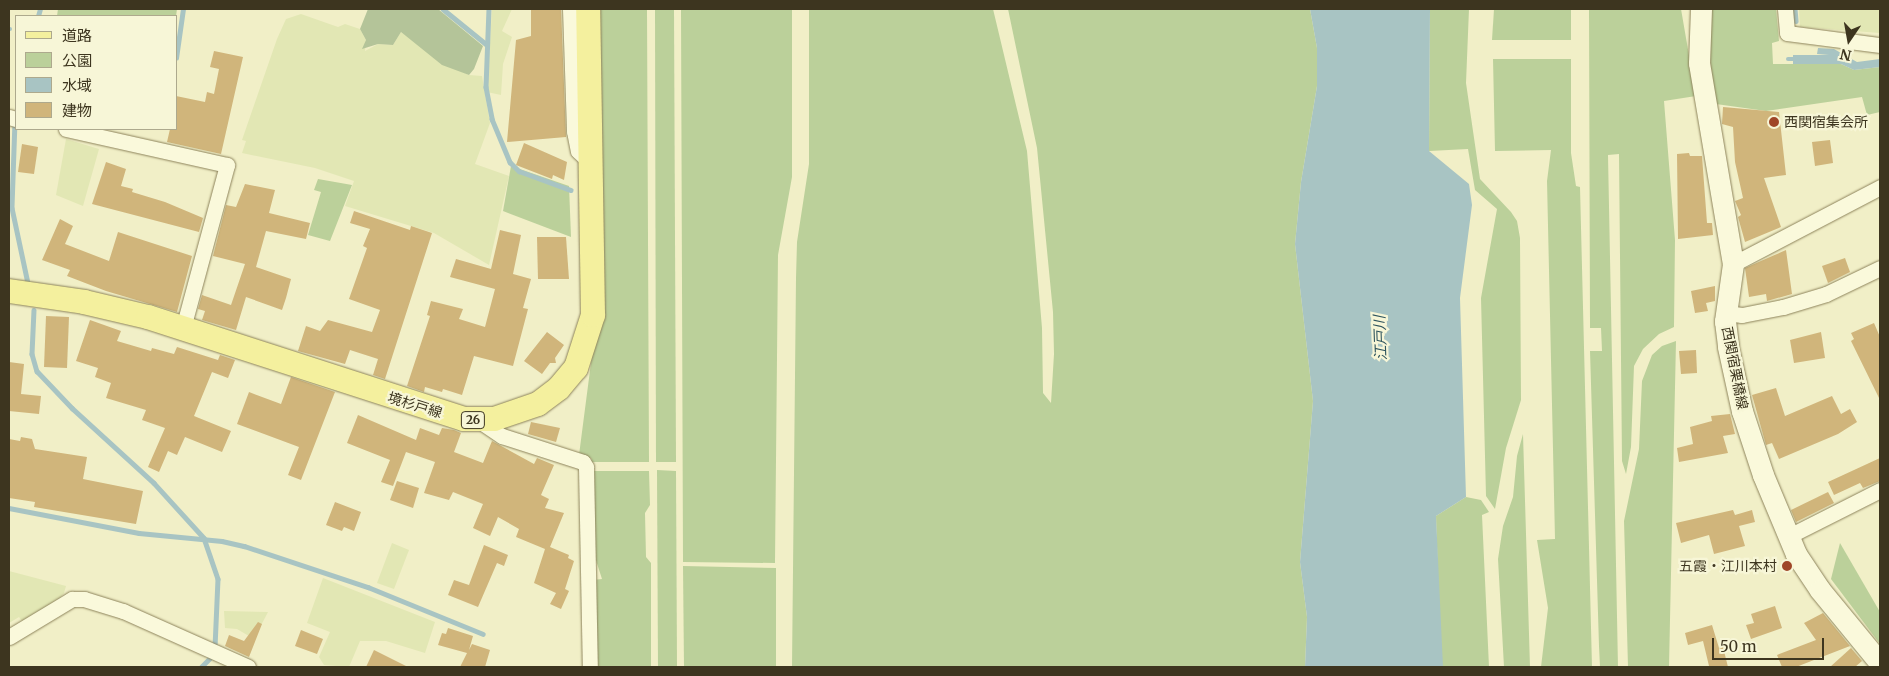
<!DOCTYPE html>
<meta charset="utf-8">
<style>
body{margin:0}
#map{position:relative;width:1889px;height:676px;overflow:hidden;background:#f1efc7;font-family:Merriweather,"Noto Sans JP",serif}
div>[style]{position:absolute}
.farmland>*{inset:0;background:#e2e7b4}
.green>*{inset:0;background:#bbd09a}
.cemetery>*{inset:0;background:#b4c499}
.water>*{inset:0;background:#a8c4c3}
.stream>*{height:4.5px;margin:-2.25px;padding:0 2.25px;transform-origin:2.25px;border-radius:2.25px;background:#a8c4c3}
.building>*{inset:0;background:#d0b57b}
.roads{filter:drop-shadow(0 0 1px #8d835b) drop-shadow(0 0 1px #8d835b)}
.street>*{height:15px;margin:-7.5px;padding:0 7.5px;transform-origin:7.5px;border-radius:7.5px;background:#faf9db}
.secondary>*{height:21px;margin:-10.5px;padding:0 10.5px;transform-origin:10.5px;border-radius:10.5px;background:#faf9db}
.primary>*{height:24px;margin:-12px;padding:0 12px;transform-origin:12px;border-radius:12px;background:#f4f09e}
.dots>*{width:14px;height:14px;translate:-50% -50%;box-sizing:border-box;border:2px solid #f7f6d7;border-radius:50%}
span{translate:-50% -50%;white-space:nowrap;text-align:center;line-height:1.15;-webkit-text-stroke:4.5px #f7f6d7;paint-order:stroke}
.shield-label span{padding:1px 4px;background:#f7f6d7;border:1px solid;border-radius:4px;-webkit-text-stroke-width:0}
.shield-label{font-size:12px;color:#3d351f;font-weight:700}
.poi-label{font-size:14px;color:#3d351f}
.left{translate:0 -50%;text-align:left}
.right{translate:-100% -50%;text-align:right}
.street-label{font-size:14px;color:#3d351f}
.water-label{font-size:15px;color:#2e545d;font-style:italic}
.frame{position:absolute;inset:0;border:10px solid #3d351f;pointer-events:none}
.legend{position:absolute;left:15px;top:15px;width:162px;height:115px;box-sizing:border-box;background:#f7f6d7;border:1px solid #ada98d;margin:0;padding:6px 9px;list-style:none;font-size:15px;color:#3d351f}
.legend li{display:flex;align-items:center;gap:10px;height:25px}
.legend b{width:25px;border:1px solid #ada98d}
.north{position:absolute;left:1824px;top:15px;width:50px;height:50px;-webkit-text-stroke:4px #f7f6d7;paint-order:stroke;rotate:192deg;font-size:14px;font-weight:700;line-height:20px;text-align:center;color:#3d351f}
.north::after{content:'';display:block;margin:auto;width:18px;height:22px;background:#3d351f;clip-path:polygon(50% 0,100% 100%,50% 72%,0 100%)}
.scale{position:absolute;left:1712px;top:638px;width:112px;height:22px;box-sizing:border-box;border:2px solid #3d351f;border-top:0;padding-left:6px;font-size:15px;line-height:18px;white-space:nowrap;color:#3d351f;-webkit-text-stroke:4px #f7f6d7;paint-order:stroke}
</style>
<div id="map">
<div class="farmland">
<i style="clip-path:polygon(492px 9px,512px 9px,502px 31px,512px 37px,503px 64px,501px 95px,487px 92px)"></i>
<i style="clip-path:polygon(1799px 9px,1880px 9px,1880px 33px,1800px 27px)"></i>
<i style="clip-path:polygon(301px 14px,338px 27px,345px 24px,360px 29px,366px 40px,365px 51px,378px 44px,393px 45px,401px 32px,443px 63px,469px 75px,482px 76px,490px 123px,475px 164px,509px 176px,489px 265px,434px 233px,345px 206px,354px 181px,315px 168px,242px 153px,246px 141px,242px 140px,277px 39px,286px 19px)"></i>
<i style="clip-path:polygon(66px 139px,99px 149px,83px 206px,56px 195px)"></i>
<i style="clip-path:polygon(392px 543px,409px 550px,394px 589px,377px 583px)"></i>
<i style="clip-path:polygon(9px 571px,66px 586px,64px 593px,59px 599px,22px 621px,19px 617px,9px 623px)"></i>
<i style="clip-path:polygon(323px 578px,435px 622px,425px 653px,386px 641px,360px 641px,349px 667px,324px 665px,319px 657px,330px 632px,307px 623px)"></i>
<i style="clip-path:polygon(224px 611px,268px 612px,254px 639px,237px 629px,225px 628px)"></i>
</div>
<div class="green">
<i style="clip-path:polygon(58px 9px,177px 9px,176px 16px,57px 16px)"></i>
<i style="clip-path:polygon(597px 9px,647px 9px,649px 462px,592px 462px,591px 458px,579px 455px,592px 355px)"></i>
<i style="clip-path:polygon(655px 9px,674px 9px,676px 462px,656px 462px)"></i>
<i style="clip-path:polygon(681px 9px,792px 9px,792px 177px,778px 255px,775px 563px,683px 562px)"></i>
<i style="clip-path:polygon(809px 9px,993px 9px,1027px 151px,1042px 328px,1043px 393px,1051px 403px,1054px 354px,1053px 312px,1037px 148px,1008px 9px,1310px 9px,1317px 48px,1317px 86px,1301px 182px,1295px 244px,1313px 401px,1300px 562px,1307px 617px,1305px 667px,792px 667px,796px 278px,797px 242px,809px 164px)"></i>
<i style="clip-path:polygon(1430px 9px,1469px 9px,1466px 83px,1480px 179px,1511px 212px,1517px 221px,1520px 238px,1521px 400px,1506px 448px,1495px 509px,1486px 496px,1481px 298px,1497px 209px,1475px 190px,1468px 149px,1429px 151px)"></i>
<i style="clip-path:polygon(1494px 9px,1571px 9px,1571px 40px,1492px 40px)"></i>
<i style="clip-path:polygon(1589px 9px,1681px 9px,1696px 96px,1664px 101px,1675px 240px,1674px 327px,1659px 334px,1643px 349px,1634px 366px,1631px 447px,1626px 474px,1622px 461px,1619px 154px,1608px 155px,1618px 667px,1600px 667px,1599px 646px,1590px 351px,1602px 351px,1601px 328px,1590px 328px)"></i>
<i style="clip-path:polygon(1709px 9px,1776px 9px,1779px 41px,1772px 43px,1773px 64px,1841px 64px,1854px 70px,1880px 67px,1880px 112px,1867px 115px,1862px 97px,1766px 111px,1716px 104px,1708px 46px)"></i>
<i style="clip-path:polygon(1493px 59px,1571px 59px,1571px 153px,1576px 186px,1580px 187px,1592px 667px,1541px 667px,1548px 608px,1537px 540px,1555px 539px,1547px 181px,1551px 150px,1495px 151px)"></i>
<i style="clip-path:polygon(511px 166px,569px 186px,571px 237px,503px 211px)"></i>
<i style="clip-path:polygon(318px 179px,352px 185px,330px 241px,308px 235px,321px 192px,314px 190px)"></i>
<i style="clip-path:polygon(1676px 341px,1669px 667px,1628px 667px,1624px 521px,1639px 449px,1642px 381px,1652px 355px,1662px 346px)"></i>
<i style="clip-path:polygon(1523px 434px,1530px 667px,1504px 667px,1498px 559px,1503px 526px,1513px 497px,1517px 456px)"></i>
<i style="clip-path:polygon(657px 470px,676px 471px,677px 667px,658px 667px)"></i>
<i style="clip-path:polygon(592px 471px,649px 471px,650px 505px,645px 513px,646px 557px,651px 563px,651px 667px,596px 667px,593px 580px,602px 579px,592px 548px)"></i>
<i style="clip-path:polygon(1466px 497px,1481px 500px,1489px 512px,1482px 515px,1489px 667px,1441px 667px,1436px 516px)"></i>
<i style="clip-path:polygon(1840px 543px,1880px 612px,1880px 644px,1831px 579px)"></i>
<i style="clip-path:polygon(683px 566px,776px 568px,776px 667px,684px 667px)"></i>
</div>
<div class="cemetery">
<i style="clip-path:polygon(368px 9px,438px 9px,483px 46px,474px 69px,469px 75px,442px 65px,401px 32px,393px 45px,378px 44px,362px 49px,366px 40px,360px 29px)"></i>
</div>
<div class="water">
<i style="clip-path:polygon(1310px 9px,1430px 9px,1429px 151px,1469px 184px,1472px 205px,1460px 298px,1466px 497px,1436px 516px,1443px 667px,1305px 667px,1307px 617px,1300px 562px,1313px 401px,1295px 244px,1301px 182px,1317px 86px,1317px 48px)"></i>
<i style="clip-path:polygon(1818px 48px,1834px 49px,1857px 62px,1880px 59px,1880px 67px,1854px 70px,1841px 64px,1793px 64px,1793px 55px,1829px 55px,1817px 54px)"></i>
</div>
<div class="stream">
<i style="left:443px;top:9px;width:55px;rotate:39.1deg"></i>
<i style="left:489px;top:9px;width:78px;rotate:92.2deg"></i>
<i style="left:486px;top:87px;width:33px;rotate:79deg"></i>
<i style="left:492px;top:119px;width:47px;rotate:67.3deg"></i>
<i style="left:510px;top:162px;width:13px;rotate:45deg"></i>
<i style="left:519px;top:171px;width:55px;rotate:20.1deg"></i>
<i style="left:1795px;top:9px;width:12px;rotate:85deg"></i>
<i style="left:38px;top:16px;width:7px;rotate:-74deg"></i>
<i style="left:9px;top:29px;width:1px"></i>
<i style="left:176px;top:58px;width:49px;rotate:-81.9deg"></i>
<i style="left:1788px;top:59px;width:11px"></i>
<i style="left:15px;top:121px;width:87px;rotate:92deg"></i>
<i style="left:12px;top:208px;width:77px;rotate:78deg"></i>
<i style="left:34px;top:310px;width:44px;rotate:92.6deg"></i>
<i style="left:32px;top:354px;width:18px;rotate:74deg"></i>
<i style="left:37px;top:371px;width:51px;rotate:46.6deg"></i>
<i style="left:72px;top:408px;width:111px;rotate:42.4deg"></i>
<i style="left:154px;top:483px;width:74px;rotate:47.7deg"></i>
<i style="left:204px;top:538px;width:43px;rotate:71.1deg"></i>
<i style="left:218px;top:579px;width:68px;rotate:92.5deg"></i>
<i style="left:9px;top:508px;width:132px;rotate:10.9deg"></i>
<i style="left:139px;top:533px;width:83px;rotate:5.5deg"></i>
<i style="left:222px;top:541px;width:23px;rotate:13deg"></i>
<i style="left:244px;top:546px;width:131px;rotate:18.3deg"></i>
<i style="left:368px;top:587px;width:124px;rotate:22.2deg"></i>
<i style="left:201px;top:667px;width:17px;rotate:-45deg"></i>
</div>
<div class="building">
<i style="clip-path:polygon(531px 9px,561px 9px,566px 137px,507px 142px,516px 40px,531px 36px)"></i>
<i style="clip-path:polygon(214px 51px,243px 57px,221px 154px,167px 142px,170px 129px,176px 129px,176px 96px,205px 102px,207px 92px,214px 94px,219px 69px,210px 67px)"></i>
<i style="clip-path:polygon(1723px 107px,1779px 112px,1786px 175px,1764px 178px,1781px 227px,1745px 242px,1738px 217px,1741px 215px,1735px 201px,1743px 198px,1735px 162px,1733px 127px,1722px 124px)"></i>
<i style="clip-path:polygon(1830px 140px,1833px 163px,1815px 166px,1812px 142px)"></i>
<i style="clip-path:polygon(524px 143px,567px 162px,564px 180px,553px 175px,552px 179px,516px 165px)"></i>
<i style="clip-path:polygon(22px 144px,38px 147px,34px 174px,18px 172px)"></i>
<i style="clip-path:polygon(1689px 153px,1690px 156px,1702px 156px,1707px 223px,1712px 223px,1713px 235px,1678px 239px,1677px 154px)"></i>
<i style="clip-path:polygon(106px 162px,126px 169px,121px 186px,133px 189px,132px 192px,165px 202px,203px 218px,199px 232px,92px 204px)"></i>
<i style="clip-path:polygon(245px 184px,275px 190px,269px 213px,310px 223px,306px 239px,266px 231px,256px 267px,291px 279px,286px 298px,282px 310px,246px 297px,236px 330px,202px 320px,205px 311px,198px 309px,202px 295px,231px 305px,245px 264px,213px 256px,226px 205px,236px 207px)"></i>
<i style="clip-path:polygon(354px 211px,410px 230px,411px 226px,432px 233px,385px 379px,373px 375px,378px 359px,350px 350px,345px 364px,298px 351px,306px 326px,320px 331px,328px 320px,372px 332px,380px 310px,349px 299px,367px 248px,363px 246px,370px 229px,350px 223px)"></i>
<i style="clip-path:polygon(60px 219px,73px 226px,65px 244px,109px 261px,118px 232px,192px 256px,177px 312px,106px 291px,67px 276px,70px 270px,42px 260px)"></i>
<i style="clip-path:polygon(500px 230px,521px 235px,513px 274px,531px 279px,523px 308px,528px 309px,513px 366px,474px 356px,462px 395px,443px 389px,442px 392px,425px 387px,424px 392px,407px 386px,430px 316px,427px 315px,431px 301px,463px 309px,459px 319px,485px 327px,495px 289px,450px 277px,456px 259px,491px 269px)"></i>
<i style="clip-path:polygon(537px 237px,566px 237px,569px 279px,538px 279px)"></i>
<i style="clip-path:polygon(1786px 250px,1792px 294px,1767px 301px,1766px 294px,1749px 297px,1745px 268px)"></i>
<i style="clip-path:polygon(1845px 258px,1850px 272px,1828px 283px,1822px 266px)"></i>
<i style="clip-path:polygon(1715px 286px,1715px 301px,1706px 303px,1708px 311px,1695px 313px,1691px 291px)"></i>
<i style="clip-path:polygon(46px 316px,69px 317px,67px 368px,44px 367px)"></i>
<i style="clip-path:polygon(90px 320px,121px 331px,117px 341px,151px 351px,152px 348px,174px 354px,177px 347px,218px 360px,220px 355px,235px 360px,228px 378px,212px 372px,194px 416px,231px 431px,222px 452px,185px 437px,177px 455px,168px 451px,159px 472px,148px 467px,165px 428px,142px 420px,146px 410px,106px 398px,111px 383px,95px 377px,98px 368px,76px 361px)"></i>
<i style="clip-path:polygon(1874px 323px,1880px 337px,1880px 400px,1851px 341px,1854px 339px,1851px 333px)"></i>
<i style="clip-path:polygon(547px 332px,564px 345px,555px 358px,556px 363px,550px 363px,542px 374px,524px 361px)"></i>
<i style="clip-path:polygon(1821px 332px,1825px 358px,1794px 363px,1790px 340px)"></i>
<i style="clip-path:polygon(1696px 350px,1697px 373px,1681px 374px,1679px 351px)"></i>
<i style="clip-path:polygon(9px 362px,24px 364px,21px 394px,41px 396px,39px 414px,9px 411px)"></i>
<i style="clip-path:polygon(291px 377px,335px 392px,301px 480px,288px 475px,299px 447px,237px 424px,249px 392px,281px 404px)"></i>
<i style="clip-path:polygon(1776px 388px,1785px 416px,1832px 396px,1841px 414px,1850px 409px,1857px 422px,1838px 434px,1779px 459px,1772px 443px,1766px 445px,1752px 395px)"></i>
<i style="clip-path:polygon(1730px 414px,1735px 434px,1723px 436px,1728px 453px,1679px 462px,1677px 448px,1693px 444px,1690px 427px,1712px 421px,1711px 416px)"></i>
<i style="clip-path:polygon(358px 415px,416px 440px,420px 428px,439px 435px,442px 428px,454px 430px,461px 433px,454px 452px,483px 463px,492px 441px,534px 464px,537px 458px,554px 465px,541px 495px,549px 499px,545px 508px,564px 513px,550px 547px,569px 555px,568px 558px,574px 561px,565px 589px,569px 591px,561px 609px,550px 604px,556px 593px,534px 583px,545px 549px,516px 537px,519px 529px,498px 517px,490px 536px,473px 528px,483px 504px,453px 492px,449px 500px,424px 493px,435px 462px,406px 452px,393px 486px,381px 482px,390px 460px,347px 443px)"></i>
<i style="clip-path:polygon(531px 422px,560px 428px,556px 442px,528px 434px)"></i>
<i style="clip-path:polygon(21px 437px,32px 439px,35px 449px,87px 457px,83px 479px,143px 491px,136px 524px,34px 507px,35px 502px,9px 498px,9px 439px,20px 441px)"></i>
<i style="clip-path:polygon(1880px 458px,1880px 481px,1863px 488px,1860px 483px,1834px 495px,1828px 482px)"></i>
<i style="clip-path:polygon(397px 481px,419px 488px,413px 508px,390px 500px)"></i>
<i style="clip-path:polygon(1828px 492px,1834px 503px,1796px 522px,1791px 510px)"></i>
<i style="clip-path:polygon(335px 502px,361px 512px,354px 531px,344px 527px,342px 531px,326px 525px)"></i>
<i style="clip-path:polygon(1733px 510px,1735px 515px,1752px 510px,1755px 522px,1739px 526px,1745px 546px,1714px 554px,1709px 535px,1681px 543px,1676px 523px)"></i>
<i style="clip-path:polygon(484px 545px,508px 555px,504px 566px,497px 563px,478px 607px,448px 595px,454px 580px,469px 585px)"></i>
<i style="clip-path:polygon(1775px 606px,1782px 628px,1751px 639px,1746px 625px,1754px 623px,1751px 614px)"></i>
<i style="clip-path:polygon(1823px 613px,1850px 646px,1796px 667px,1782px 667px,1777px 655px,1816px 640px,1804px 623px)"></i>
<i style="clip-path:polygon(258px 622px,262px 624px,249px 657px,225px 646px,229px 635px,244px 641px)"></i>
<i style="clip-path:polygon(1712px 625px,1719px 648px,1723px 647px,1728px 667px,1709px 666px,1703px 641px,1688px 645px,1685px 633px)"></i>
<i style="clip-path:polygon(448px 628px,473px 636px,469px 650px,472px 644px,490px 650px,485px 667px,460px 667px,467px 653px,438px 645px,442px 633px,446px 634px)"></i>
<i style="clip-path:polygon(301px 630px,323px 639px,317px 654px,295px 646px)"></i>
<i style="clip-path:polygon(1851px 648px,1862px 661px,1855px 667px,1830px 667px)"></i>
<i style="clip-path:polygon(374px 650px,408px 667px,366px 667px)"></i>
</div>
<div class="roads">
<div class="street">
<i style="left:570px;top:9px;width:122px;rotate:88.1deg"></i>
<i style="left:574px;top:131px;width:20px;rotate:79deg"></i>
<i style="left:578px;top:151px;width:18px;rotate:43deg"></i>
<i style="left:1785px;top:9px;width:24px;rotate:85deg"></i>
<i style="left:1787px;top:33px;width:94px;rotate:7.4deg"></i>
<i style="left:9px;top:117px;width:7px;rotate:16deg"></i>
<i style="left:66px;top:129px;width:165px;rotate:12.6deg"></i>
<i style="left:227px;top:165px;width:169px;rotate:105.1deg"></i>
<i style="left:1733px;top:264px;width:166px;rotate:-27.6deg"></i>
<i style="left:1726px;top:313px;width:16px;rotate:7deg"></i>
<i style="left:1742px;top:315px;width:42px;rotate:-11deg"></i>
<i style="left:1783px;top:307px;width:45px;rotate:-16.8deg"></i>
<i style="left:1826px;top:294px;width:60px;rotate:-25.7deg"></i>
<i style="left:478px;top:420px;width:29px;rotate:34deg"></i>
<i style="left:502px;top:436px;width:85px;rotate:17.8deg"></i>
<i style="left:583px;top:462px;width:6px;rotate:59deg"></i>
<i style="left:586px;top:467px;width:200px;rotate:88.9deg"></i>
<i style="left:1787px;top:537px;width:104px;rotate:-26.8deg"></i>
<i style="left:9px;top:637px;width:74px;rotate:-31.1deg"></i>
<i style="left:72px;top:599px;width:12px"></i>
<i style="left:84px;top:599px;width:41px;rotate:17.1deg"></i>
<i style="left:123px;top:611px;width:137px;rotate:24.1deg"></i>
</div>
<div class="secondary">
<i style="left:1701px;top:9px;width:54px;rotate:92.1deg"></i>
<i style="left:1699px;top:63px;width:204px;rotate:80.4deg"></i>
<i style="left:1733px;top:264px;width:58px;rotate:98deg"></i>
<i style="left:1725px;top:321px;width:26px;rotate:83deg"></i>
<i style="left:1728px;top:347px;width:66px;rotate:77.7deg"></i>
<i style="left:1742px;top:411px;width:67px;rotate:71.8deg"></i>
<i style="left:1763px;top:475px;width:86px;rotate:67.3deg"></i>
<i style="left:1796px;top:554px;width:43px;rotate:56.3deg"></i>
<i style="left:1820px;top:590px;width:94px;rotate:50.6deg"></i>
</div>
<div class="primary">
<i style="left:9px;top:291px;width:76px;rotate:8.3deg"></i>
<i style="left:84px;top:302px;width:66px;rotate:13.2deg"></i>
<i style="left:148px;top:317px;width:332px;rotate:17.9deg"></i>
<i style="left:464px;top:419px;width:30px"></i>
<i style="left:494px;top:419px;width:46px;rotate:-18.8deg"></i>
<i style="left:538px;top:404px;width:26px;rotate:-37deg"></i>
<i style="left:559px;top:388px;width:26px;rotate:-50deg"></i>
<i style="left:576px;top:368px;width:56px;rotate:-72.2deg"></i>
<i style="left:593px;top:315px;width:306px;rotate:-90.9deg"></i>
</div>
</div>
<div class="dots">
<i style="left:1774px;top:122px;background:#9f4628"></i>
<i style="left:1787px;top:566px;background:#9f4628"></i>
</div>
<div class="shield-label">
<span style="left:473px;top:420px">26</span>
</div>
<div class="poi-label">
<span class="left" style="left:1784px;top:122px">西関宿集会所</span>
<span class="right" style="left:1777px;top:566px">五霞・江川本村</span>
</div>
<div class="street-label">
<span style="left:1735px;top:368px;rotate:79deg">西関宿栗橋線</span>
<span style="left:415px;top:405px;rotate:17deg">境杉戸線</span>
</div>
<div class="water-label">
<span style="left:1380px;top:338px;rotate:-92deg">江戸川</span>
</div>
<div class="frame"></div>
<ul class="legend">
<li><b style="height:6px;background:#f4f09e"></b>道路</li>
<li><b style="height:14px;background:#bbd09a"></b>公園</li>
<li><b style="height:14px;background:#a8c4c3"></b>水域</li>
<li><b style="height:14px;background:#d0b57b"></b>建物</li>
</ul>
<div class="north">N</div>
<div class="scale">50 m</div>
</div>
